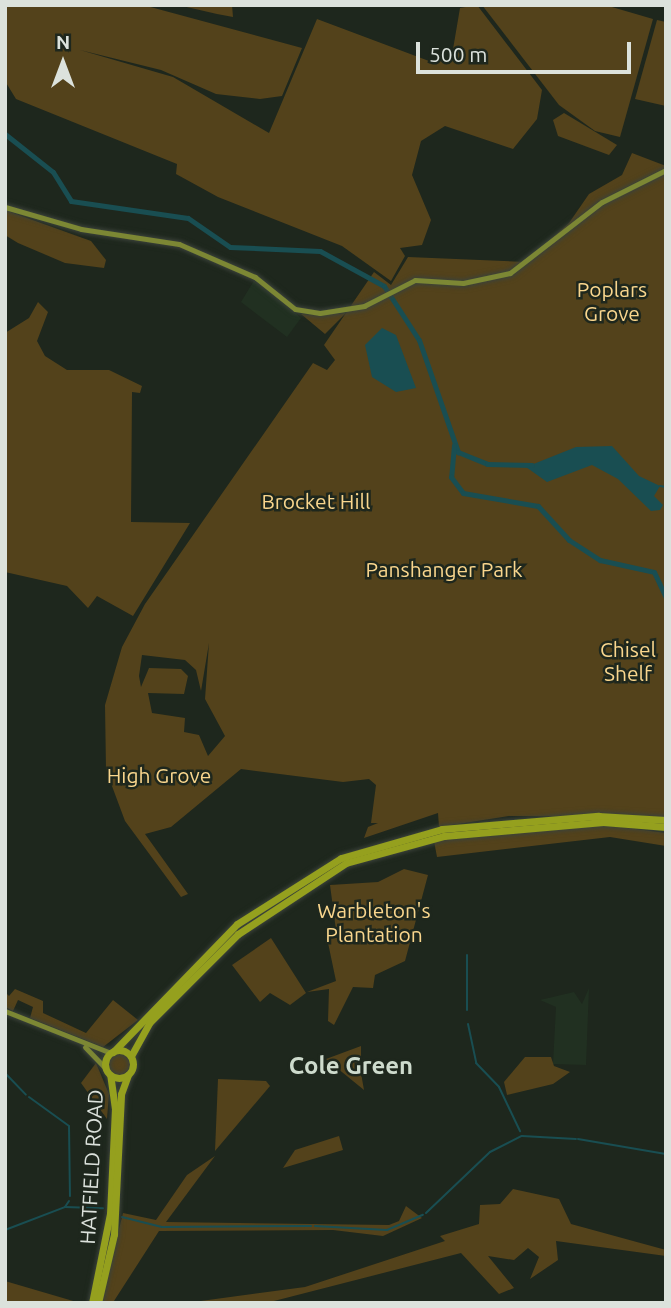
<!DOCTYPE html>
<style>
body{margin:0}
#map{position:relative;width:671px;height:1308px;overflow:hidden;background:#1e271d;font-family:Ubuntu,sans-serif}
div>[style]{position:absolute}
.built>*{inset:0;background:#213021}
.green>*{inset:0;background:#53421b}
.round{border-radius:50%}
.water>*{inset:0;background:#194e52}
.stream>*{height:2px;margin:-1px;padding:0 1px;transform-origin:1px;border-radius:1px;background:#194e52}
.river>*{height:5px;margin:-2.5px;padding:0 2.5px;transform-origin:2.5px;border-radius:2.5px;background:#194e52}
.roads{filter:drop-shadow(0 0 2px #3b423a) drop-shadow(0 0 2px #3b423a)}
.major>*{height:5px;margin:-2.5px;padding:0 2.5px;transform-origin:2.5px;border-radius:2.5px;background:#7c8734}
.highway>*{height:7px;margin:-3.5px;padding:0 3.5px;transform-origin:3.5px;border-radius:3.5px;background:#95a01e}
.highway>.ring{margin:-3.5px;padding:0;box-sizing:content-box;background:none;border:7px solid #95a01e;border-radius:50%}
span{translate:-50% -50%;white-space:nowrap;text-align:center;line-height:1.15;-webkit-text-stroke:5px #1e271d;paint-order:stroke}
.park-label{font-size:21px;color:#f9d68d}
.street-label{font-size:21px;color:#dce2dc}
.quarter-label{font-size:24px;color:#cedbcd;font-weight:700}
.frame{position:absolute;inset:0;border:7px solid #dce2dc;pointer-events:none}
.north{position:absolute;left:28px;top:28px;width:70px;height:70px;-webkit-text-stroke:5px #1e271d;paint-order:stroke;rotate:0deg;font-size:19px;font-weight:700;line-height:28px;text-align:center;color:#dce2dc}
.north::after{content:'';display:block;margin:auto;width:24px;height:32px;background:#dce2dc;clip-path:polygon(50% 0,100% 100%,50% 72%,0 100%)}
.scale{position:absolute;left:416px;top:42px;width:215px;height:32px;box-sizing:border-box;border:4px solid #dce2dc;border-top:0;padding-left:9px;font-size:21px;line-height:24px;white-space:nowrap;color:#dce2dc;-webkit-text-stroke:5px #1e271d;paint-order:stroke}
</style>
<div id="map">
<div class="built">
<i style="clip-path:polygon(255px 279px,301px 318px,287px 337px,241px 302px)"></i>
<i style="clip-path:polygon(589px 988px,586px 1065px,553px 1064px,556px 1007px,540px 1000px,574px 992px,582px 1004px)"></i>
</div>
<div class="green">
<i style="clip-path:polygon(5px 5px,143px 5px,302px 48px,282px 96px,260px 99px,216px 94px,161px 70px,80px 50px,173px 77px,269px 133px,317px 19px,429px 61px,451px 61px,460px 8px,477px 5px,542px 90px,537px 119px,513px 149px,445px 126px,421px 141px,412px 175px,431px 220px,422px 245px,400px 248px,405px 256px,391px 281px,342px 246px,218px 197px,176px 174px,177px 164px,16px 99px,5px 81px)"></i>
<i style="clip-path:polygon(178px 5px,232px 5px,233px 17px,217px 14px)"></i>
<i style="clip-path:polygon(482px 5px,605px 5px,653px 19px,620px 137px,595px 131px,559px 105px)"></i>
<i style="clip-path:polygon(657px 20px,666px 22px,666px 106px,635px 99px)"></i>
<i style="clip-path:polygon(564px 113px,617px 145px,609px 155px,558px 136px,553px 120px)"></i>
<i style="clip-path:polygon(evenodd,632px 153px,666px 166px,666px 817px,509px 816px,439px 827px,438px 813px,364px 838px,368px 827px,378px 823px,371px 823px,376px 785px,369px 779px,343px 782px,241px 769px,171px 827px,145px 834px,188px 894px,181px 897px,125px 821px,106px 770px,105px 705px,122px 647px,145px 604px,313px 363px,327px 370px,335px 360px,324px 345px,374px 272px,391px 285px,408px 257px,525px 262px,569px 223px,589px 194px,622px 175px,632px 153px,209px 643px,205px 699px,225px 736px,208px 756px,199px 735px,184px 732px,185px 718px,152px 713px,148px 693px,184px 694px,188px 676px,181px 669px,149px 668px,141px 687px,139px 676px,142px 655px,185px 660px,196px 670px,201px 691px,209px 643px)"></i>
<i style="clip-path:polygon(5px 210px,91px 241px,106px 260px,104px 268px,65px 263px,18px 243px,5px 235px)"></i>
<i style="clip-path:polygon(38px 302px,48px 312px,37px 341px,45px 356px,67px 370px,109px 370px,142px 386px,140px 393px,132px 392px,131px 522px,190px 523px,133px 616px,97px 596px,88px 608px,67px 586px,5px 572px,5px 333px,29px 318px)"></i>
<i style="clip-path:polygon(346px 313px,325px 334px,301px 314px,317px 315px)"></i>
<i style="clip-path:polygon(605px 825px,666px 833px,666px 846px,610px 837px,437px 857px,434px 841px)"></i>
<i style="clip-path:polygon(404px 869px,428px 875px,405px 961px,375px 975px,373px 988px,353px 987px,334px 1025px,328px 1021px,329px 989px,307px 992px,336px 981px,327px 938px,337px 938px,330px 885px,378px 882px)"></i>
<i style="clip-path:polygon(271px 938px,306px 993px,290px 1005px,270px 993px,260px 1002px,232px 965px)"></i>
<i style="clip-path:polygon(15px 989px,43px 1001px,43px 1013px,86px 1033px,113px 1000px,138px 1020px,103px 1047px,30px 1018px,33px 1007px,18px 1000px,13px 1011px,5px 1007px,5px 992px,9px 996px)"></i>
<i style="clip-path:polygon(361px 1046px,361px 1073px,364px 1090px,326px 1059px)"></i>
<i class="round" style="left:108px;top:1053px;width:22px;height:22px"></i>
<i style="clip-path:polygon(525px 1057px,551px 1057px,554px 1066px,570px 1072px,553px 1084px,507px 1095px,504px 1082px)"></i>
<i style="clip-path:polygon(96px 1063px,109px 1094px,107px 1119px,81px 1083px)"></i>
<i style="clip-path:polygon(218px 1079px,266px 1081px,270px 1086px,215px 1151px)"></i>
<i style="clip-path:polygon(339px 1136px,343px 1150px,283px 1168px,295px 1150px)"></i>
<i style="clip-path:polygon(215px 1156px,166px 1222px,389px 1225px,399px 1221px,406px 1206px,422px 1218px,383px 1236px,333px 1230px,159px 1231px,114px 1301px,124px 1303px,101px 1303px,123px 1213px,156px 1220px,187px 1175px)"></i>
<i style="clip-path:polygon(513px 1189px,559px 1199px,571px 1224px,666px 1250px,666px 1256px,556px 1241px,558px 1260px,530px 1279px,539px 1257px,528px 1248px,514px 1260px,488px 1256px,514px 1288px,499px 1294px,461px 1253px,274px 1301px,186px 1303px,305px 1287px,445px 1241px,440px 1236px,479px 1224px,480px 1205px,500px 1204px)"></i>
<i style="clip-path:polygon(5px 1281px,80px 1303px,5px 1303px)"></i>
</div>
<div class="water">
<i style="clip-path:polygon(382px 328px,396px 335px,416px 388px,396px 392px,372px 377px,365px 345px)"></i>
<i style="clip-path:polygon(612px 446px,639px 476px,660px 486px,654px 496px,663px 505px,660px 510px,651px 511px,618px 479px,592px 465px,547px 482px,526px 467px,576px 447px)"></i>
</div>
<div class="stream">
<i style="left:660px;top:486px;width:6px;rotate:9deg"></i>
<i style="left:467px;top:1010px;width:55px;rotate:-90deg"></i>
<i style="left:468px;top:1024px;width:40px;rotate:78deg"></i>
<i style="left:476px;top:1063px;width:33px;rotate:46deg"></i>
<i style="left:499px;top:1087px;width:49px;rotate:64.5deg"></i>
<i style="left:5px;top:1073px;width:30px;rotate:46deg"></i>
<i style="left:29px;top:1097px;width:49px;rotate:35.9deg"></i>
<i style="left:69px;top:1126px;width:70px;rotate:89.2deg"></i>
<i style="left:522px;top:1136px;width:54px;rotate:3.2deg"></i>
<i style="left:578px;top:1139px;width:89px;rotate:9.7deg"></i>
<i style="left:69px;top:1201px;width:7px;rotate:124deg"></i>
<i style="left:65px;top:1207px;width:38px;rotate:2deg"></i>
<i style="left:426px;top:1213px;width:88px;rotate:-43.6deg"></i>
<i style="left:490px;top:1152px;width:35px;rotate:-27deg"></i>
<i style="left:122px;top:1217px;width:41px;rotate:14deg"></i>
<i style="left:162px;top:1227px;width:149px;rotate:-0.4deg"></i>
<i style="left:315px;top:1226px;width:72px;rotate:3.2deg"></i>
<i style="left:387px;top:1230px;width:39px;rotate:-23deg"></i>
<i style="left:5px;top:1230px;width:64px;rotate:-21deg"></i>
</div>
<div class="river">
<i style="left:5px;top:134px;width:61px;rotate:38.4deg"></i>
<i style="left:53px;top:172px;width:34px;rotate:58deg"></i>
<i style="left:71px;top:201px;width:118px;rotate:8.3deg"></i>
<i style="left:188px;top:218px;width:51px;rotate:34.6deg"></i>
<i style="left:230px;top:247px;width:90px;rotate:2.5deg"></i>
<i style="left:320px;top:251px;width:73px;rotate:28.7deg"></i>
<i style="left:384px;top:286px;width:64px;rotate:57.1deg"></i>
<i style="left:419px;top:340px;width:119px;rotate:70.8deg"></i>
<i style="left:458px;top:452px;width:31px;rotate:22deg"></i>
<i style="left:487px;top:464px;width:45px;rotate:1.3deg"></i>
<i style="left:454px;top:445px;width:32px;rotate:95deg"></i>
<i style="left:451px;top:477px;width:20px;rotate:53deg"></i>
<i style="left:463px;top:493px;width:76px;rotate:9.8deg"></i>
<i style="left:538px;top:506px;width:46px;rotate:47.6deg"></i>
<i style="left:569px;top:540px;width:37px;rotate:33deg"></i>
<i style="left:600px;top:560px;width:55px;rotate:12.5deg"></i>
<i style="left:654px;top:572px;width:29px;rotate:65deg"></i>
</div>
<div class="roads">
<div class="major">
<i style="left:5px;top:207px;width:79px;rotate:16.1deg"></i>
<i style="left:81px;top:229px;width:99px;rotate:8.7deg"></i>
<i style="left:179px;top:244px;width:83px;rotate:23.5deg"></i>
<i style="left:255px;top:277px;width:51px;rotate:38.7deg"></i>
<i style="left:295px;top:309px;width:25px;rotate:9deg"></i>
<i style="left:320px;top:313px;width:45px;rotate:-9deg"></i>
<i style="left:364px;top:306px;width:57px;rotate:-27deg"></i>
<i style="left:415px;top:280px;width:48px;rotate:3.6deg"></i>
<i style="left:463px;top:283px;width:48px;rotate:-12deg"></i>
<i style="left:510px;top:273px;width:116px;rotate:-37.7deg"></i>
<i style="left:602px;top:202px;width:72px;rotate:-26.6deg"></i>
<i style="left:5px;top:1011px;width:114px;rotate:21.6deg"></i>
<i style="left:85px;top:1047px;width:32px;rotate:46deg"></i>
</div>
<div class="highway">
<i class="ring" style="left:105px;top:1050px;width:21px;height:21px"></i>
<i style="left:113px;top:1052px;width:178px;rotate:-45.9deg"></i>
<i style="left:237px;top:924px;width:123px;rotate:-32.4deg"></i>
<i style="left:341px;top:858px;width:105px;rotate:-16deg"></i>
<i style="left:442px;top:829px;width:157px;rotate:-4.8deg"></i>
<i style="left:598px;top:816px;width:68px;rotate:3.4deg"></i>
<i style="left:131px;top:1056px;width:39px;rotate:-61deg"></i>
<i style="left:150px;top:1022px;width:124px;rotate:-45deg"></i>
<i style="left:238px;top:934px;width:129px;rotate:-33.3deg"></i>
<i style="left:346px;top:863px;width:102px;rotate:-15.4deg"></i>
<i style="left:444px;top:836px;width:160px;rotate:-5deg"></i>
<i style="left:603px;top:822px;width:63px;rotate:4.5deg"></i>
<i style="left:92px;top:1303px;width:91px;rotate:-78.6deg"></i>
<i style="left:110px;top:1214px;width:105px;rotate:-87.3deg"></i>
<i style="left:115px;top:1109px;width:34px;rotate:-98deg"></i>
<i style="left:98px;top:1303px;width:71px;rotate:-76.9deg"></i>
<i style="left:114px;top:1234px;width:140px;rotate:-87.1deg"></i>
<i style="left:121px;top:1094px;width:20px;rotate:-70deg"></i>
</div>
</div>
<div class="park-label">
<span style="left:612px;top:301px">Poplars<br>Grove</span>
<span style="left:316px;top:501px">Brocket Hill</span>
<span style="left:444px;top:569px">Panshanger Park</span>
<span style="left:628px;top:661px">Chisel<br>Shelf</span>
<span style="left:159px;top:775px">High Grove</span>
<span style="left:374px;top:922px">Warbleton's<br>Plantation</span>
</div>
<div class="street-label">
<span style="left:91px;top:1167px;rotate:-87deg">HATFIELD ROAD</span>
</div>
<div class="quarter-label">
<span style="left:351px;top:1066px">Cole Green</span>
</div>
<div class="frame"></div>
<div class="north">N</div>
<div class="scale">500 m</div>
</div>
